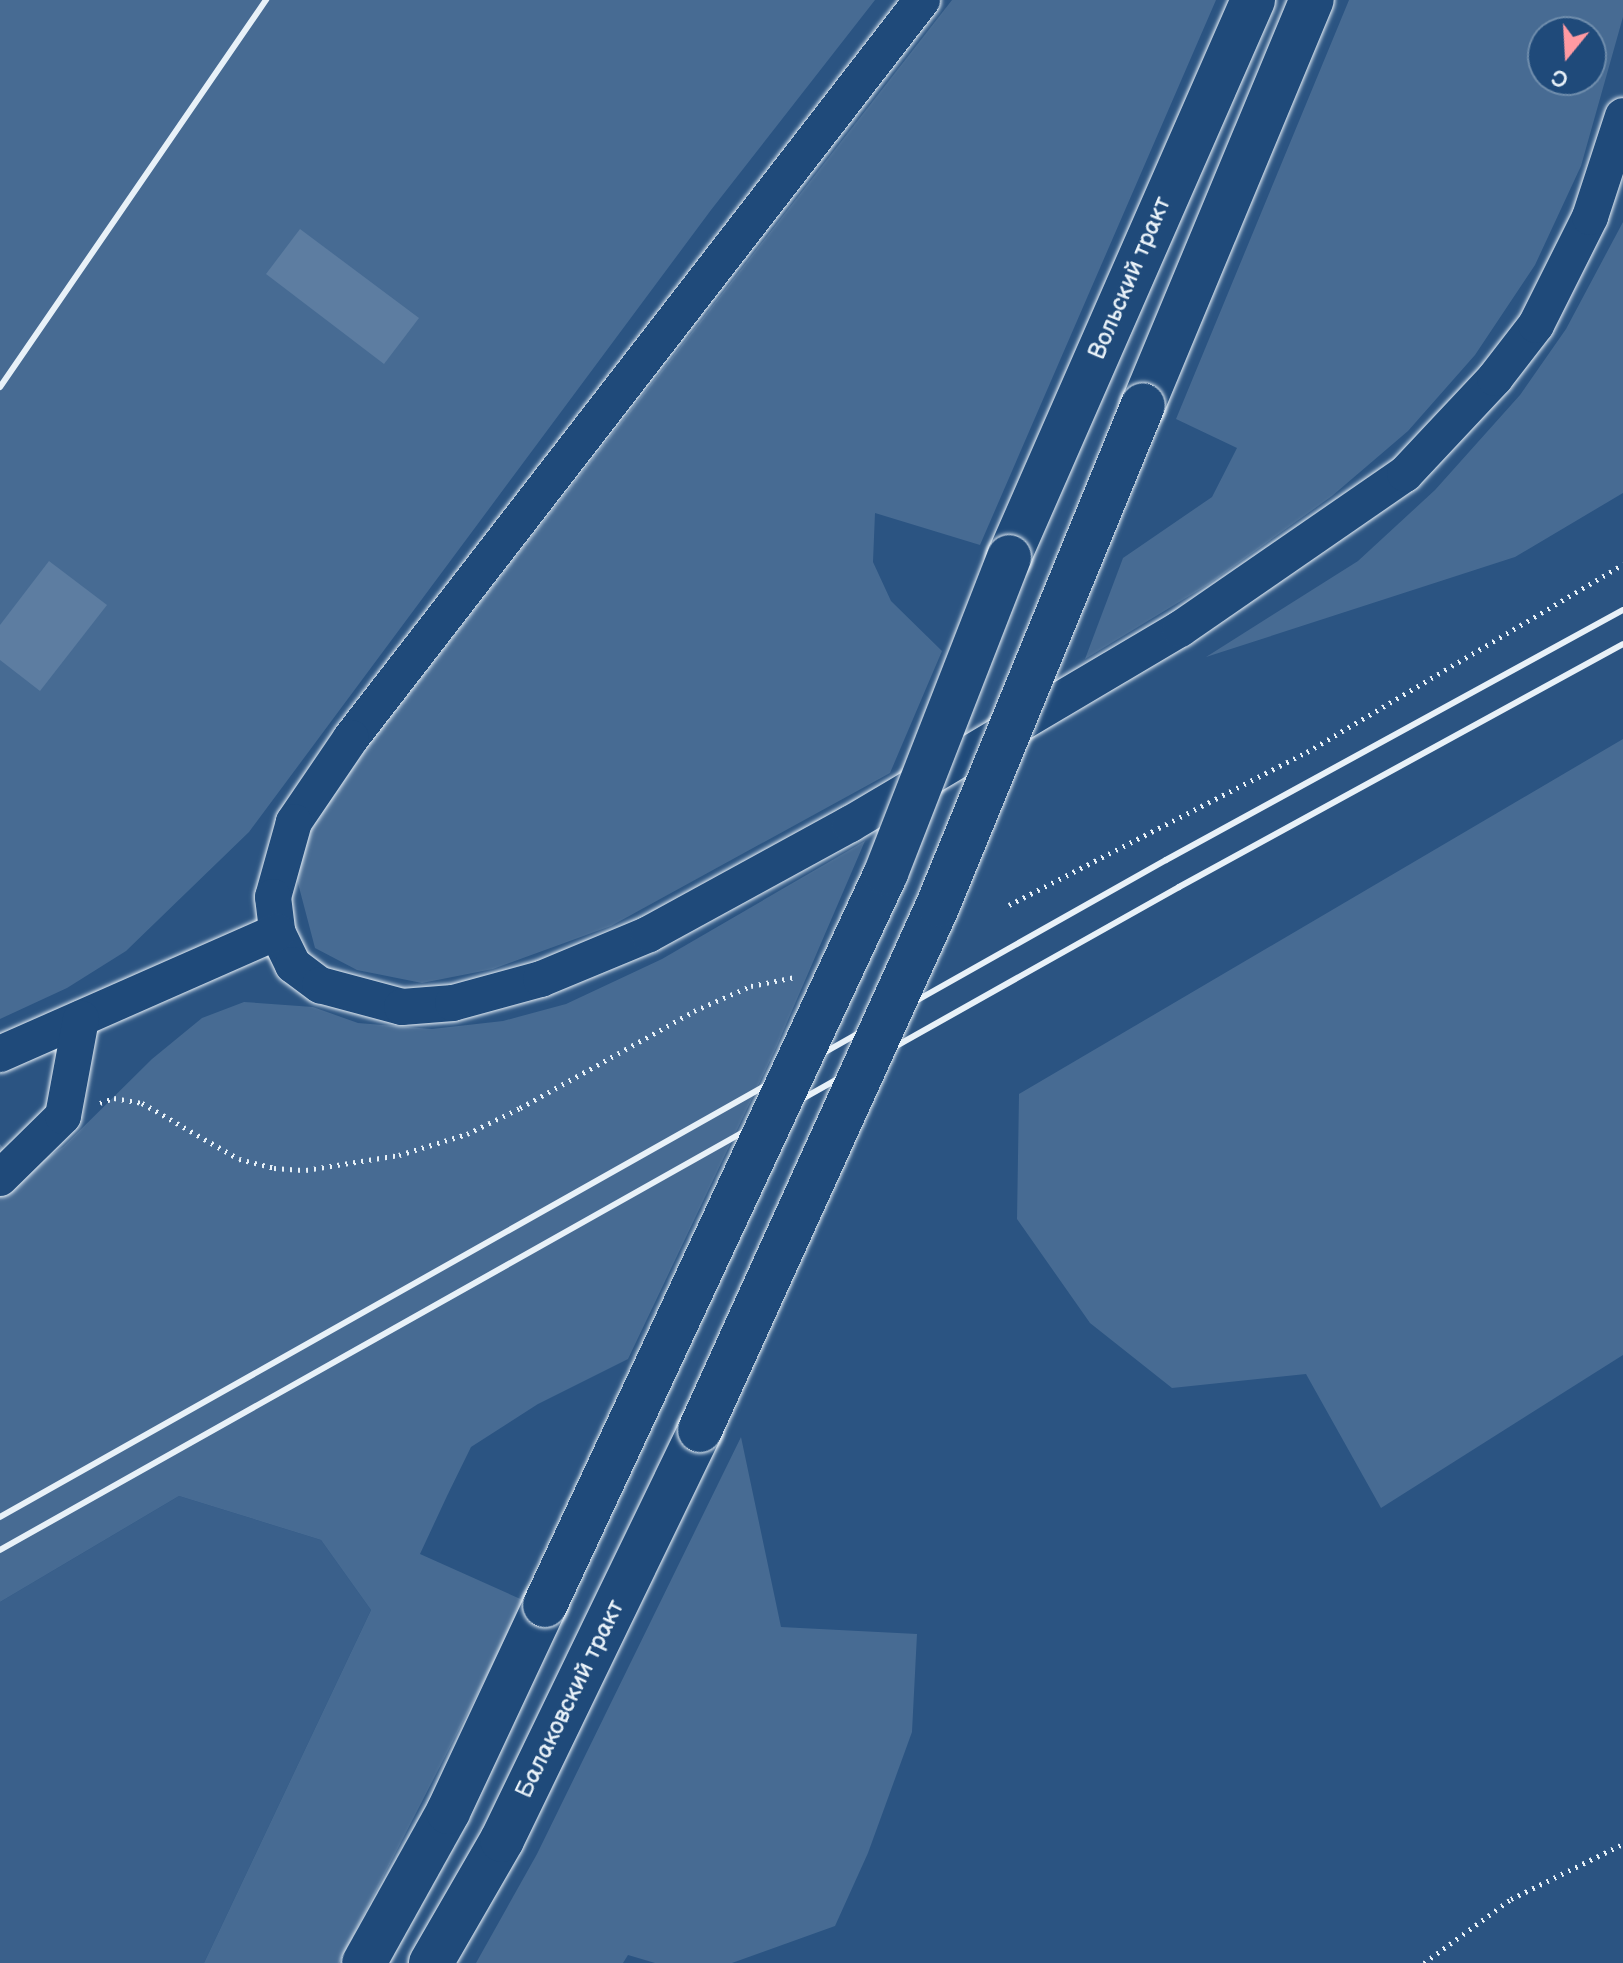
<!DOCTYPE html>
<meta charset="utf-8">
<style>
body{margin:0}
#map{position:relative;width:1623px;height:1963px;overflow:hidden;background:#2b5482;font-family:"Balsamiq Sans",sans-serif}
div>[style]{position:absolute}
.built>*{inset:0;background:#3a608b}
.green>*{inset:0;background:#476b93}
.building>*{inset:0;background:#5d7da1}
.path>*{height:5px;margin-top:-2.5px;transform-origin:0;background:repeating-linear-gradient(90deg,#e8f1f8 0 2px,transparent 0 8px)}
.roads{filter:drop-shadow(0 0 2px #e8f1f8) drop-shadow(0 0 2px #e8f1f8)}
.minor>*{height:36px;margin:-18px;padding:0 18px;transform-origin:18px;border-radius:18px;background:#1f4a7a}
.major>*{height:44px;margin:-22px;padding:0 22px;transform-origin:22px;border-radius:22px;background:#1f4a7a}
.rail>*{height:6px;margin:-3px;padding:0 3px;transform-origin:3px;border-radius:3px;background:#e8f1f8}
.bridges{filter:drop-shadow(0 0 2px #e8f1f8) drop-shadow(0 0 2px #e8f1f8)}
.major-bridge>*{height:44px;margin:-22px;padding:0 22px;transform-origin:22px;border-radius:22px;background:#1f4a7a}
span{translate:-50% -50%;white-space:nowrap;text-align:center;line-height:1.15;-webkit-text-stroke:6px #1f4a7a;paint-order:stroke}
.street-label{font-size:24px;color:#e8f1f8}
.north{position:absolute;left:1527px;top:16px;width:80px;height:80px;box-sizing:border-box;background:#1f4a7a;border:2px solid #6f8dac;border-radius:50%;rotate:198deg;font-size:22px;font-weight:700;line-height:32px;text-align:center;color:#e8f1f8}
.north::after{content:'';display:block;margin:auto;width:28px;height:36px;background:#ff9aa2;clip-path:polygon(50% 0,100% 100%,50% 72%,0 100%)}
</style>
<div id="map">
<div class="built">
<i style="clip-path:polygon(179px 1496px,321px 1540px,371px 1610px,204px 1963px,0 1963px,0 1602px)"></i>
</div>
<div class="green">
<i style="clip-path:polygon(0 0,875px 0,711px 210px,249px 832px,126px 951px,67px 988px,0 1019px)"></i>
<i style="clip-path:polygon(952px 0,1216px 0,980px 545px,875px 513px,873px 562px,891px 601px,942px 651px,890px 773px,611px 926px,493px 969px,422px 983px,357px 970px,315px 948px,294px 868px,316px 821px,364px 751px)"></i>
<i style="clip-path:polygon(evenodd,1349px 0,1623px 0,1623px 17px,1581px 166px,1535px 265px,1475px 355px,1408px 431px,1332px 496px,1209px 584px,1085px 659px,1123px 558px,1212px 497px,1237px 448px,1176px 419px,1349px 0,1543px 32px,1591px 32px,1591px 80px,1543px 80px,1543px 32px)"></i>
<i style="clip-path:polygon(1623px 222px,1623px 493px,1515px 557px,1206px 657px,1358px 561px,1435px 490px,1520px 395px,1566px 329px)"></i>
<i style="clip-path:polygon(1623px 739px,1623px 1355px,1381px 1508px,1306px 1374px,1172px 1388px,1090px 1323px,1017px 1219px,1019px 1094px)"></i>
<i style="clip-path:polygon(865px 841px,776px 1048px,628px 1359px,538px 1404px,471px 1447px,447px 1496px,420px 1554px,525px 1601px,339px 1963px,204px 1963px,371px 1610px,321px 1540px,179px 1496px,0 1602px,0 1144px,23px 1173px,63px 1147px,152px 1059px,202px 1018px,244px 1002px,313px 1007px,358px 1023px,432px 1029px,503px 1021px,566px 1004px,662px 959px)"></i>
<i style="clip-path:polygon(741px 1437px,781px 1627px,917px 1634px,912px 1732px,868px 1853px,835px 1926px,732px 1963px,655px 1963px,628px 1955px,623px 1963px,476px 1963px,537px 1854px)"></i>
</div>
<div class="building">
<i style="clip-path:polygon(300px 229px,419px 318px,384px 364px,266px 274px)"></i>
<i style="clip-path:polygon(49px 561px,107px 605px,40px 691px,0 660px,0 625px)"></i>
</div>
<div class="path">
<i style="left:1009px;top:905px;width:335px;rotate:-27.2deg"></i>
<i style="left:1307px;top:752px;width:368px;rotate:-30.7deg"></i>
<i style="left:100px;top:1103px;width:15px;rotate:-20deg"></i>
<i style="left:114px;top:1098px;width:28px;rotate:10deg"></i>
<i style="left:142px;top:1103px;width:112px;rotate:30deg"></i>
<i style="left:239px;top:1159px;width:36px;rotate:14deg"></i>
<i style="left:274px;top:1168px;width:32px;rotate:4deg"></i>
<i style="left:306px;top:1170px;width:94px;rotate:-9.2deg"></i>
<i style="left:399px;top:1155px;width:71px;rotate:-17.2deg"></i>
<i style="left:467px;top:1134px;width:59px;rotate:-26.1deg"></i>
<i style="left:520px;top:1108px;width:199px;rotate:-29.1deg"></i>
<i style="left:694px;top:1011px;width:62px;rotate:-23.7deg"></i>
<i style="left:751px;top:986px;width:45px;rotate:-11.6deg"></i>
<i style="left:1424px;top:1963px;width:108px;rotate:-36.3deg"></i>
<i style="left:1511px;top:1899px;width:125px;rotate:-26.2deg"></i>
</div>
<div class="roads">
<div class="minor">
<i style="left:922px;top:0;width:933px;rotate:127.73deg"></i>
<i style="left:351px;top:738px;width:102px;rotate:124.2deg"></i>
<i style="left:294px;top:822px;width:78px;rotate:105.6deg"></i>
<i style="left:273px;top:897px;width:35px;rotate:83deg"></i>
<i style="left:277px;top:932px;width:37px;rotate:64deg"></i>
<i style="left:293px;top:965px;width:34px;rotate:37deg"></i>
<i style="left:320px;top:985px;width:85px;rotate:15deg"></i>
<i style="left:402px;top:1007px;width:51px;rotate:-4.5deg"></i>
<i style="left:453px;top:1003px;width:91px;rotate:-15.3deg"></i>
<i style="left:541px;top:979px;width:117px;rotate:-22.6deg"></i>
<i style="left:649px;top:934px;width:229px;rotate:-28.7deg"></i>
<i style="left:850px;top:824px;width:383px;rotate:-30.6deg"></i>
<i style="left:1180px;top:629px;width:273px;rotate:-34.6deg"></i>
<i style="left:1405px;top:474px;width:132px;rotate:-46.8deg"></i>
<i style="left:1495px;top:378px;width:67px;rotate:-52.3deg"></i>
<i style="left:1536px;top:325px;width:121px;rotate:-63.4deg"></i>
<i style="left:1590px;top:217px;width:106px;rotate:-71.9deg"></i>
<i style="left:0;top:1054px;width:303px;rotate:-23.8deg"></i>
<i style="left:0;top:1178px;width:88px;rotate:-44.5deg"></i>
<i style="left:63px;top:1116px;width:99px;rotate:-79.5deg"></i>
</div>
<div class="major">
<i style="left:1143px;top:405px;width:439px;rotate:-67.4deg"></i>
<i style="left:1009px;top:557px;width:608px;rotate:-66.34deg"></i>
<i style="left:364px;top:1963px;width:173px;rotate:-60.9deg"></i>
<i style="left:448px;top:1812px;width:229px;rotate:-64.9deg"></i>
<i style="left:431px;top:1963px;width:142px;rotate:-60deg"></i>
<i style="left:502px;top:1840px;width:455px;rotate:-64.2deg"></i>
</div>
</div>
<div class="rail">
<i style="left:0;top:387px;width:470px;rotate:-55.5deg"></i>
<i style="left:0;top:1517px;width:1338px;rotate:-29.4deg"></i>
<i style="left:1166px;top:860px;width:521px;rotate:-28.68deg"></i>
<i style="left:0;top:1550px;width:1353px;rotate:-29.35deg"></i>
<i style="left:1179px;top:887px;width:506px;rotate:-28.69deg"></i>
</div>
<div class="bridges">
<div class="major-bridge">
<i style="left:700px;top:1430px;width:576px;rotate:-65.61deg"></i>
<i style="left:938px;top:905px;width:540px;rotate:-67.71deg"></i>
<i style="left:545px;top:1605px;width:808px;rotate:-65.02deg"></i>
<i style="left:886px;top:873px;width:339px;rotate:-68.7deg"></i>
</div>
</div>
<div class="street-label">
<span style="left:1130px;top:278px;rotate:-67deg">Вольский тракт</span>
<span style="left:570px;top:1699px;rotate:-64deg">Балаковский тракт</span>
</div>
<div class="north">С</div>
</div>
